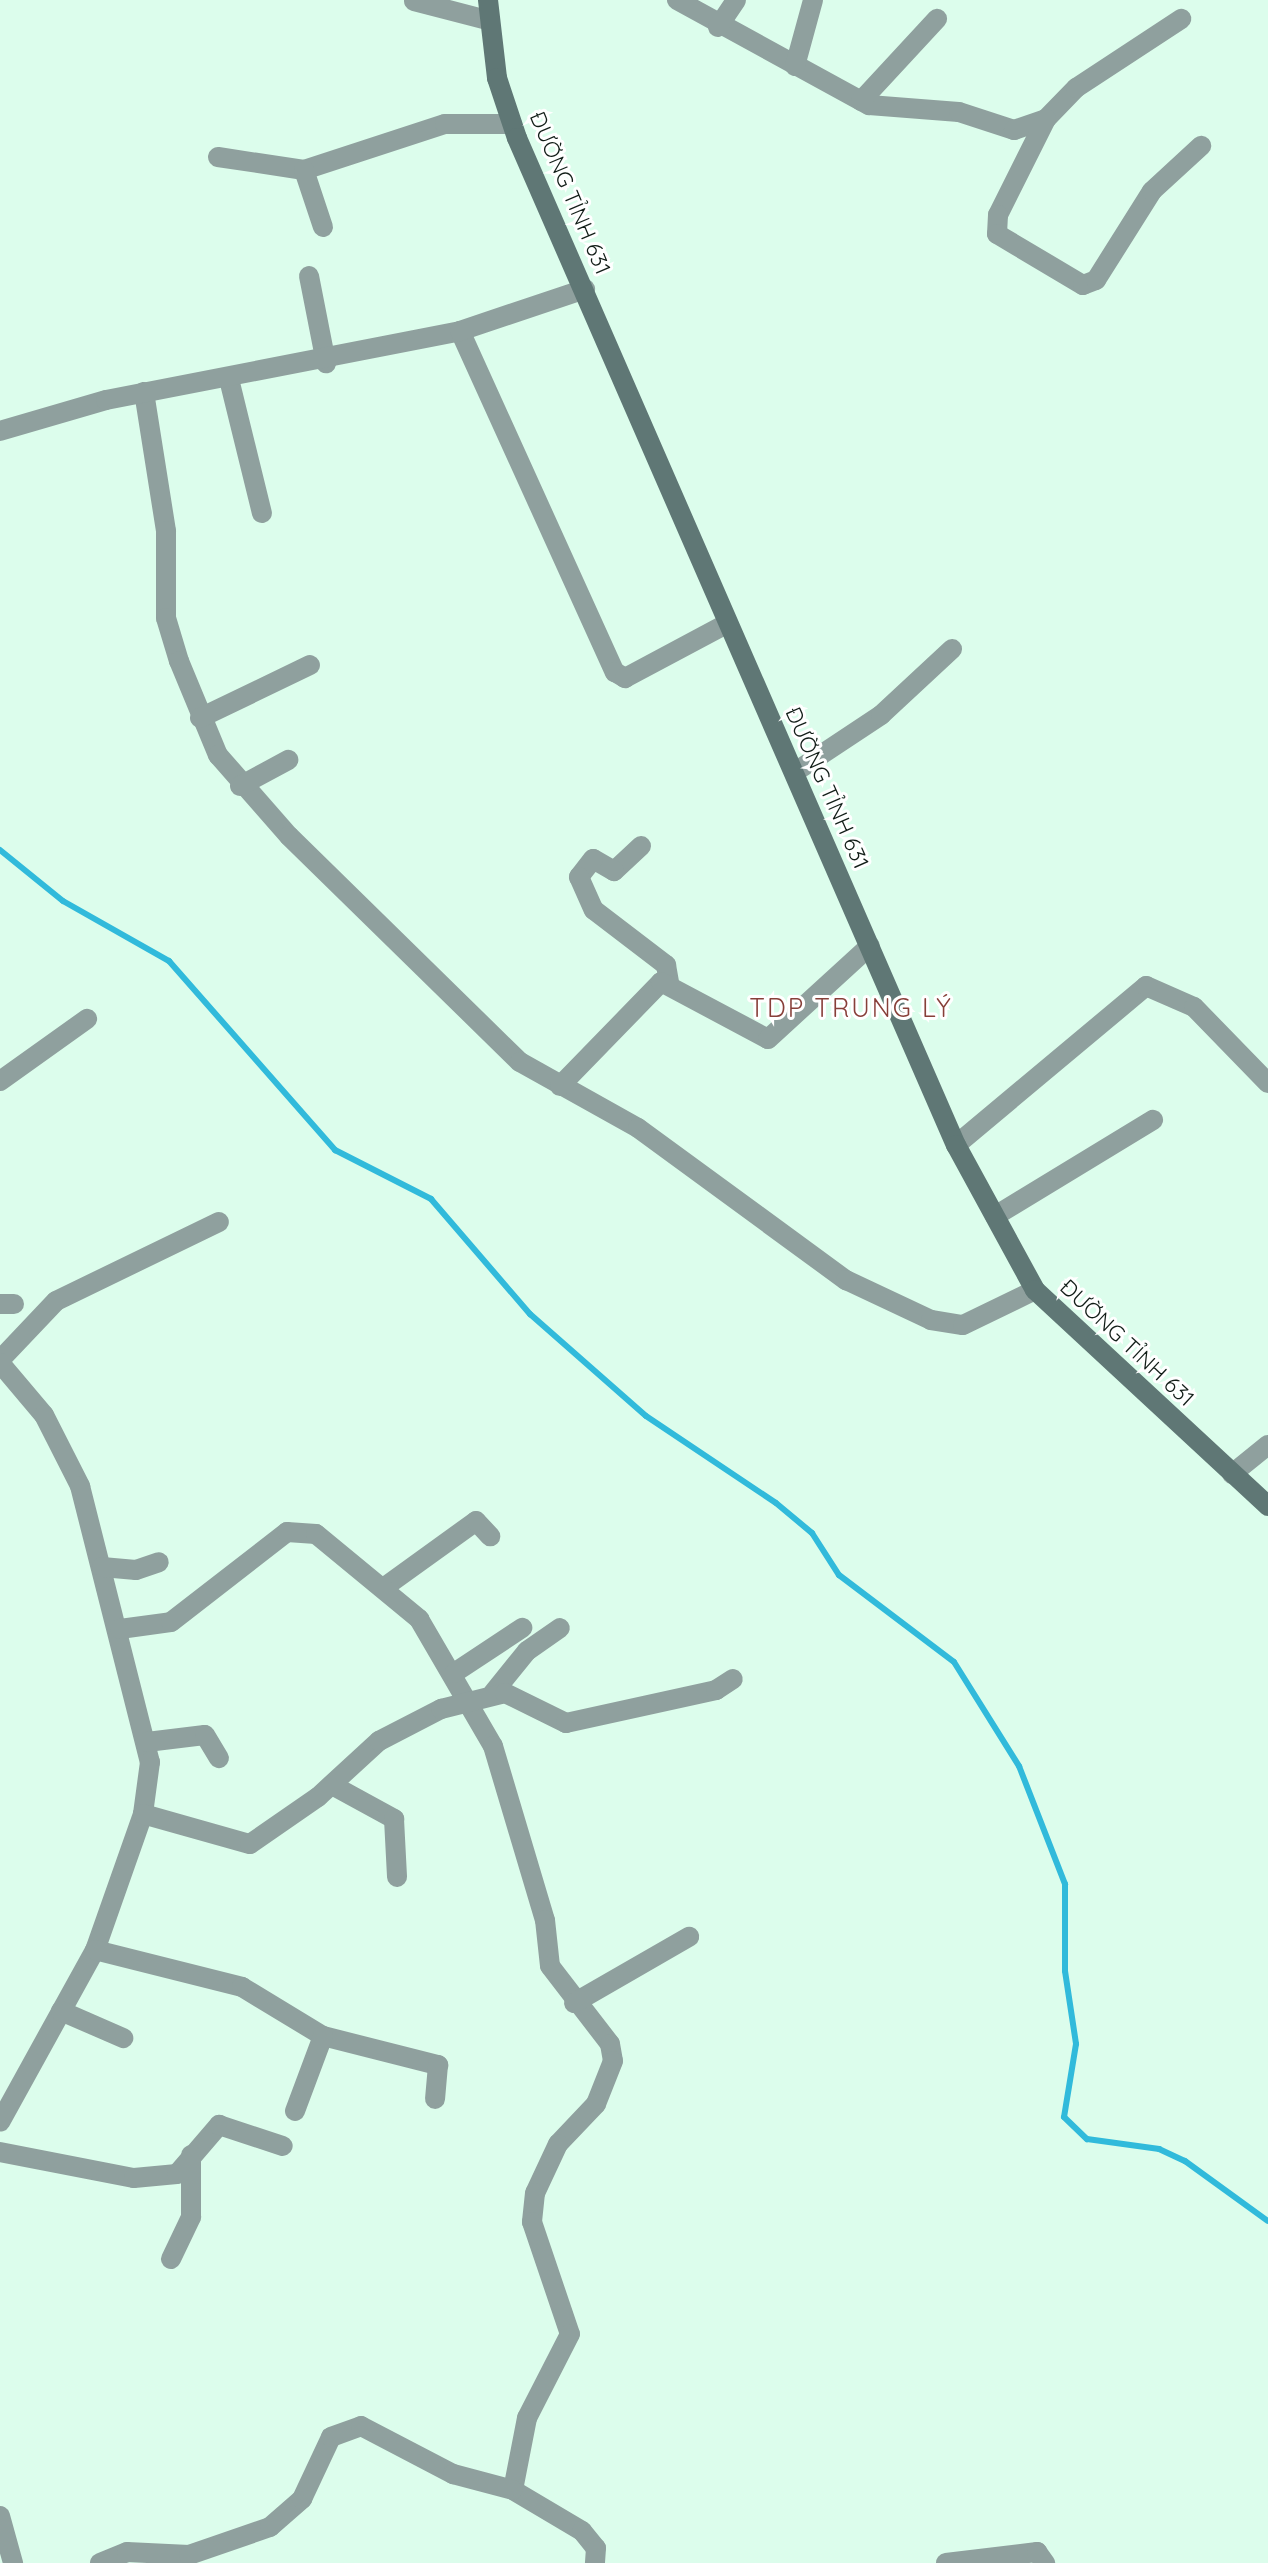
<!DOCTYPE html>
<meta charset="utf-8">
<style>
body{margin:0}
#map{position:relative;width:1268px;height:2563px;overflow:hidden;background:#dcfdec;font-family:Quicksand,sans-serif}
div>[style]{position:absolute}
.stream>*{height:6px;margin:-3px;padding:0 3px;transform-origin:3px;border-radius:3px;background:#31badb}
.minor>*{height:20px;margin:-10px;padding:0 10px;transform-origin:10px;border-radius:10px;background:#8fa09e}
.secondary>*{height:20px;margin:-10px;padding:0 10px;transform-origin:10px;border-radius:10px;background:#5f7775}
span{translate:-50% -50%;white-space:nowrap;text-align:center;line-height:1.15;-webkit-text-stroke:6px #fff;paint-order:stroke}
.street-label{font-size:22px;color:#111d17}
.quarter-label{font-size:26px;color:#873f39;letter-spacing:2px}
</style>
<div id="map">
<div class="stream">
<i style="left:0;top:850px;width:81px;rotate:39deg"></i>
<i style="left:63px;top:901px;width:122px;rotate:29.5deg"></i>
<i style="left:169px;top:961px;width:252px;rotate:48.7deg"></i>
<i style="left:335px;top:1150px;width:108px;rotate:27deg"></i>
<i style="left:431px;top:1199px;width:152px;rotate:49.3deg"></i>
<i style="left:530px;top:1314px;width:154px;rotate:41.3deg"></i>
<i style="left:646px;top:1416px;width:156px;rotate:33.8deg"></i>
<i style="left:776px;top:1503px;width:47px;rotate:39.8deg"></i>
<i style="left:812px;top:1533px;width:50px;rotate:57.3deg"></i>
<i style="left:839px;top:1575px;width:144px;rotate:37.1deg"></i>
<i style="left:954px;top:1662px;width:123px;rotate:58deg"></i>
<i style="left:1019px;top:1766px;width:127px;rotate:68.7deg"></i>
<i style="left:1065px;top:1884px;width:87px;rotate:90deg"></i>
<i style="left:1065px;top:1971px;width:74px;rotate:81.4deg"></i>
<i style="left:1076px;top:2044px;width:74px;rotate:99.3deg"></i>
<i style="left:1064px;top:2117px;width:32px;rotate:44deg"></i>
<i style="left:1087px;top:2139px;width:73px;rotate:7.9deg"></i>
<i style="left:1159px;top:2149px;width:29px;rotate:25deg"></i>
<i style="left:1185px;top:2161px;width:102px;rotate:35.9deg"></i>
</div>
<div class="minor">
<i style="left:677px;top:0;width:219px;rotate:28.7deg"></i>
<i style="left:869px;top:105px;width:90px;rotate:4.4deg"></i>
<i style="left:959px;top:112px;width:58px;rotate:18.1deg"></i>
<i style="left:1014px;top:130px;width:34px;rotate:-19deg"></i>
<i style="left:1046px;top:119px;width:43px;rotate:-45.9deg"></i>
<i style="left:1076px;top:88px;width:126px;rotate:-33.3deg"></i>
<i style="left:414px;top:1px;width:75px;rotate:14.6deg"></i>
<i style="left:718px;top:27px;width:32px;rotate:-56deg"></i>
<i style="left:795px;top:66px;width:68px;rotate:-74.7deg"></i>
<i style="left:861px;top:101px;width:112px;rotate:-47.2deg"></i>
<i style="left:1046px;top:119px;width:107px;rotate:116.6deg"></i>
<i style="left:998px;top:215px;width:19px;rotate:93deg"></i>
<i style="left:997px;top:234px;width:100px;rotate:30.7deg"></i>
<i style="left:1083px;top:285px;width:14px;rotate:-21deg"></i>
<i style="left:1096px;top:280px;width:105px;rotate:-57.8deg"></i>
<i style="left:1152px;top:191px;width:67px;rotate:-42.6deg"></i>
<i style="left:218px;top:157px;width:87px;rotate:8.6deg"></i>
<i style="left:304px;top:170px;width:148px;rotate:-18.1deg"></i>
<i style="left:445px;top:124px;width:67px"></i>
<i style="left:304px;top:170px;width:60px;rotate:71.6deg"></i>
<i style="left:309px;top:276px;width:89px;rotate:78.9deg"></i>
<i style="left:460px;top:331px;width:375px;rotate:65.6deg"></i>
<i style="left:615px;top:672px;width:12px;rotate:31deg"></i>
<i style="left:625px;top:678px;width:115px;rotate:-28.1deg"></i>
<i style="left:229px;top:379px;width:138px;rotate:76.2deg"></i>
<i style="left:144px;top:392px;width:141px;rotate:81deg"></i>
<i style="left:166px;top:531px;width:87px;rotate:90deg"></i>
<i style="left:166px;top:618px;width:45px;rotate:73.2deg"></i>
<i style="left:179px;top:661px;width:102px;rotate:67.5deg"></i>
<i style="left:218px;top:755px;width:108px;rotate:48.8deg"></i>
<i style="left:289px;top:836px;width:323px;rotate:44.4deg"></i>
<i style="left:520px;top:1062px;width:135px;rotate:29.2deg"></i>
<i style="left:638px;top:1128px;width:258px;rotate:36.2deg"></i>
<i style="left:846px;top:1280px;width:94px;rotate:25.2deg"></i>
<i style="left:931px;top:1320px;width:32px;rotate:9deg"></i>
<i style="left:963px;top:1325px;width:80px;rotate:-25.9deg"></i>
<i style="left:0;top:431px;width:110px;rotate:-16.3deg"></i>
<i style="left:106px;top:400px;width:361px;rotate:-11deg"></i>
<i style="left:460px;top:331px;width:132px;rotate:-18.6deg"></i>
<i style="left:200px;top:718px;width:122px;rotate:-25.7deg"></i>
<i style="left:795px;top:772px;width:103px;rotate:-33.5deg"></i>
<i style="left:881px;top:715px;width:97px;rotate:-42.9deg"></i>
<i style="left:240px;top:786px;width:55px;rotate:-28.4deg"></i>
<i style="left:641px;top:846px;width:37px;rotate:137deg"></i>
<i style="left:614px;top:871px;width:24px;rotate:-150deg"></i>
<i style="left:593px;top:859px;width:23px;rotate:128deg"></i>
<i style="left:579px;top:877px;width:36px;rotate:66deg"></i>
<i style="left:594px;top:910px;width:91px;rotate:37.4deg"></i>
<i style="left:666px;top:965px;width:17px;rotate:80deg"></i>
<i style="left:0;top:1081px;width:107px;rotate:-35.5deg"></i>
<i style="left:560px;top:1086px;width:145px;rotate:-45.8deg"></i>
<i style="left:661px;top:982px;width:121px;rotate:28deg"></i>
<i style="left:768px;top:1039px;width:138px;rotate:-42.4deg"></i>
<i style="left:956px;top:1145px;width:248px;rotate:-39.9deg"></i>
<i style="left:1146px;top:986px;width:52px;rotate:23.6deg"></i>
<i style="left:1194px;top:1007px;width:106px;rotate:45.8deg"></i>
<i style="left:995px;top:1216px;width:185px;rotate:-31.3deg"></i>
<i style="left:0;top:1304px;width:14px"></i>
<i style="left:0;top:1360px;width:81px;rotate:-46.5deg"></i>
<i style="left:56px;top:1301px;width:181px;rotate:-25.9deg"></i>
<i style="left:0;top:1363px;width:68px;rotate:49.8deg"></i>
<i style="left:44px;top:1415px;width:80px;rotate:63.1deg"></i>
<i style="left:80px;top:1486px;width:285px;rotate:75.8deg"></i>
<i style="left:150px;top:1762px;width:52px;rotate:97.7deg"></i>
<i style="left:143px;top:1814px;width:144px;rotate:109.4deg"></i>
<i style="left:95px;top:1950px;width:196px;rotate:118.9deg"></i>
<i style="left:1232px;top:1474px;width:46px;rotate:-38.9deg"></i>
<i style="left:102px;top:1567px;width:34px;rotate:5deg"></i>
<i style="left:136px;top:1570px;width:24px;rotate:-19deg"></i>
<i style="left:386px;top:1586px;width:111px;rotate:-35.8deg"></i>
<i style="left:476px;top:1521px;width:21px;rotate:47deg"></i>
<i style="left:120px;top:1629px;width:51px;rotate:-7.8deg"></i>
<i style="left:171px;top:1622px;width:147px;rotate:-37.8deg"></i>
<i style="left:287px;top:1532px;width:29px;rotate:4deg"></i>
<i style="left:316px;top:1534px;width:134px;rotate:39.5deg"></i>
<i style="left:419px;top:1619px;width:147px;rotate:59.8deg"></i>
<i style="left:493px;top:1746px;width:182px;rotate:73.4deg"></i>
<i style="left:545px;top:1920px;width:46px;rotate:83.8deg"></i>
<i style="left:550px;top:1966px;width:98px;rotate:52.4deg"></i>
<i style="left:610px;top:2044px;width:17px;rotate:80deg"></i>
<i style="left:613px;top:2061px;width:46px;rotate:111.6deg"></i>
<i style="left:596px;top:2104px;width:55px;rotate:133.5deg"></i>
<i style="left:558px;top:2144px;width:54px;rotate:115.1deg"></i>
<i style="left:535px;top:2193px;width:29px;rotate:96deg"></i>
<i style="left:532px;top:2222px;width:118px;rotate:71.3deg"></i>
<i style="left:570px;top:2334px;width:94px;rotate:117.1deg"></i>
<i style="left:527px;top:2418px;width:73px;rotate:101deg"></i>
<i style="left:513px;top:2490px;width:80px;rotate:30.7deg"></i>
<i style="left:582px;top:2531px;width:22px;rotate:51deg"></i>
<i style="left:596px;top:2548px;width:15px;rotate:94deg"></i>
<i style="left:454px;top:1673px;width:82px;rotate:-33.5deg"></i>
<i style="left:493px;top:1693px;width:54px;rotate:-51deg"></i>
<i style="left:527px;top:1651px;width:40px;rotate:-34.9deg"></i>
<i style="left:147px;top:1742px;width:58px;rotate:-6.9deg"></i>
<i style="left:205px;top:1735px;width:27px;rotate:59deg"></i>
<i style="left:332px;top:1785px;width:71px;rotate:28.7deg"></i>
<i style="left:394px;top:1819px;width:58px;rotate:87deg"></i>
<i style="left:143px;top:1814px;width:111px;rotate:15.7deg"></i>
<i style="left:250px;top:1844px;width:83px;rotate:-34.7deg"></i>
<i style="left:318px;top:1797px;width:83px;rotate:-42.6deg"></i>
<i style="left:379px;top:1741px;width:70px;rotate:-27.3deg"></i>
<i style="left:441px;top:1709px;width:66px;rotate:-14deg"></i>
<i style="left:505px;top:1693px;width:68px;rotate:26.2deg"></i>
<i style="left:566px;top:1723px;width:154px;rotate:-12.4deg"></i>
<i style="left:716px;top:1690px;width:20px;rotate:-33deg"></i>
<i style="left:95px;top:1950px;width:152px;rotate:14.1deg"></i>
<i style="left:242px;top:1987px;width:95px;rotate:31.2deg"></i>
<i style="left:323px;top:2036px;width:119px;rotate:14.2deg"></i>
<i style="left:438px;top:2065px;width:34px;rotate:95deg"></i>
<i style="left:574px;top:2003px;width:133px;rotate:-29.9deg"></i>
<i style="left:61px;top:2011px;width:68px;rotate:23.5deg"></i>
<i style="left:295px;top:2111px;width:80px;rotate:-69.5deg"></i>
<i style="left:0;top:2152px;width:136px;rotate:11deg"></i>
<i style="left:134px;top:2178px;width:43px;rotate:-5.3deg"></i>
<i style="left:177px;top:2174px;width:65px;rotate:-49.4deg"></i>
<i style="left:219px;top:2125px;width:67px;rotate:18.2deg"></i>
<i style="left:171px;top:2259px;width:47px;rotate:-64.5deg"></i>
<i style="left:191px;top:2217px;width:62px;rotate:-90deg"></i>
<i style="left:0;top:2516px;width:49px;rotate:74.5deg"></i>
<i style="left:100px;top:2563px;width:29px;rotate:-22deg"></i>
<i style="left:127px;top:2552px;width:62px;rotate:2.8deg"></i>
<i style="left:189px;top:2555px;width:86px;rotate:-19.1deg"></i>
<i style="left:270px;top:2527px;width:43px;rotate:-41.2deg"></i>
<i style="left:302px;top:2499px;width:68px;rotate:-64.9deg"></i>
<i style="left:331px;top:2437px;width:32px;rotate:-20deg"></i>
<i style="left:361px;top:2426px;width:104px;rotate:27.6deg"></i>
<i style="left:453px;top:2474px;width:62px;rotate:14.9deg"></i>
<i style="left:946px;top:2563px;width:92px;rotate:-6.9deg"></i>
<i style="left:1037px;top:2552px;width:14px;rotate:54deg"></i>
</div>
<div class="secondary">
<i style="left:488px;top:0;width:79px;rotate:83.4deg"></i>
<i style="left:497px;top:78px;width:63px;rotate:71.6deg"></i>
<i style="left:517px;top:138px;width:1099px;rotate:66.45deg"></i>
<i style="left:956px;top:1145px;width:165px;rotate:61.4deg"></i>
<i style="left:1035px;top:1290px;width:318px;rotate:42.8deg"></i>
</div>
<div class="street-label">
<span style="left:570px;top:193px;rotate:67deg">ĐƯỜNG TỈNH 631</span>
<span style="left:827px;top:788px;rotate:66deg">ĐƯỜNG TỈNH 631</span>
<span style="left:1127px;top:1343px;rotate:43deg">ĐƯỜNG TỈNH 631</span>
</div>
<div class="quarter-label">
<span style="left:851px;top:1008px">TDP TRUNG LÝ</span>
</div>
</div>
